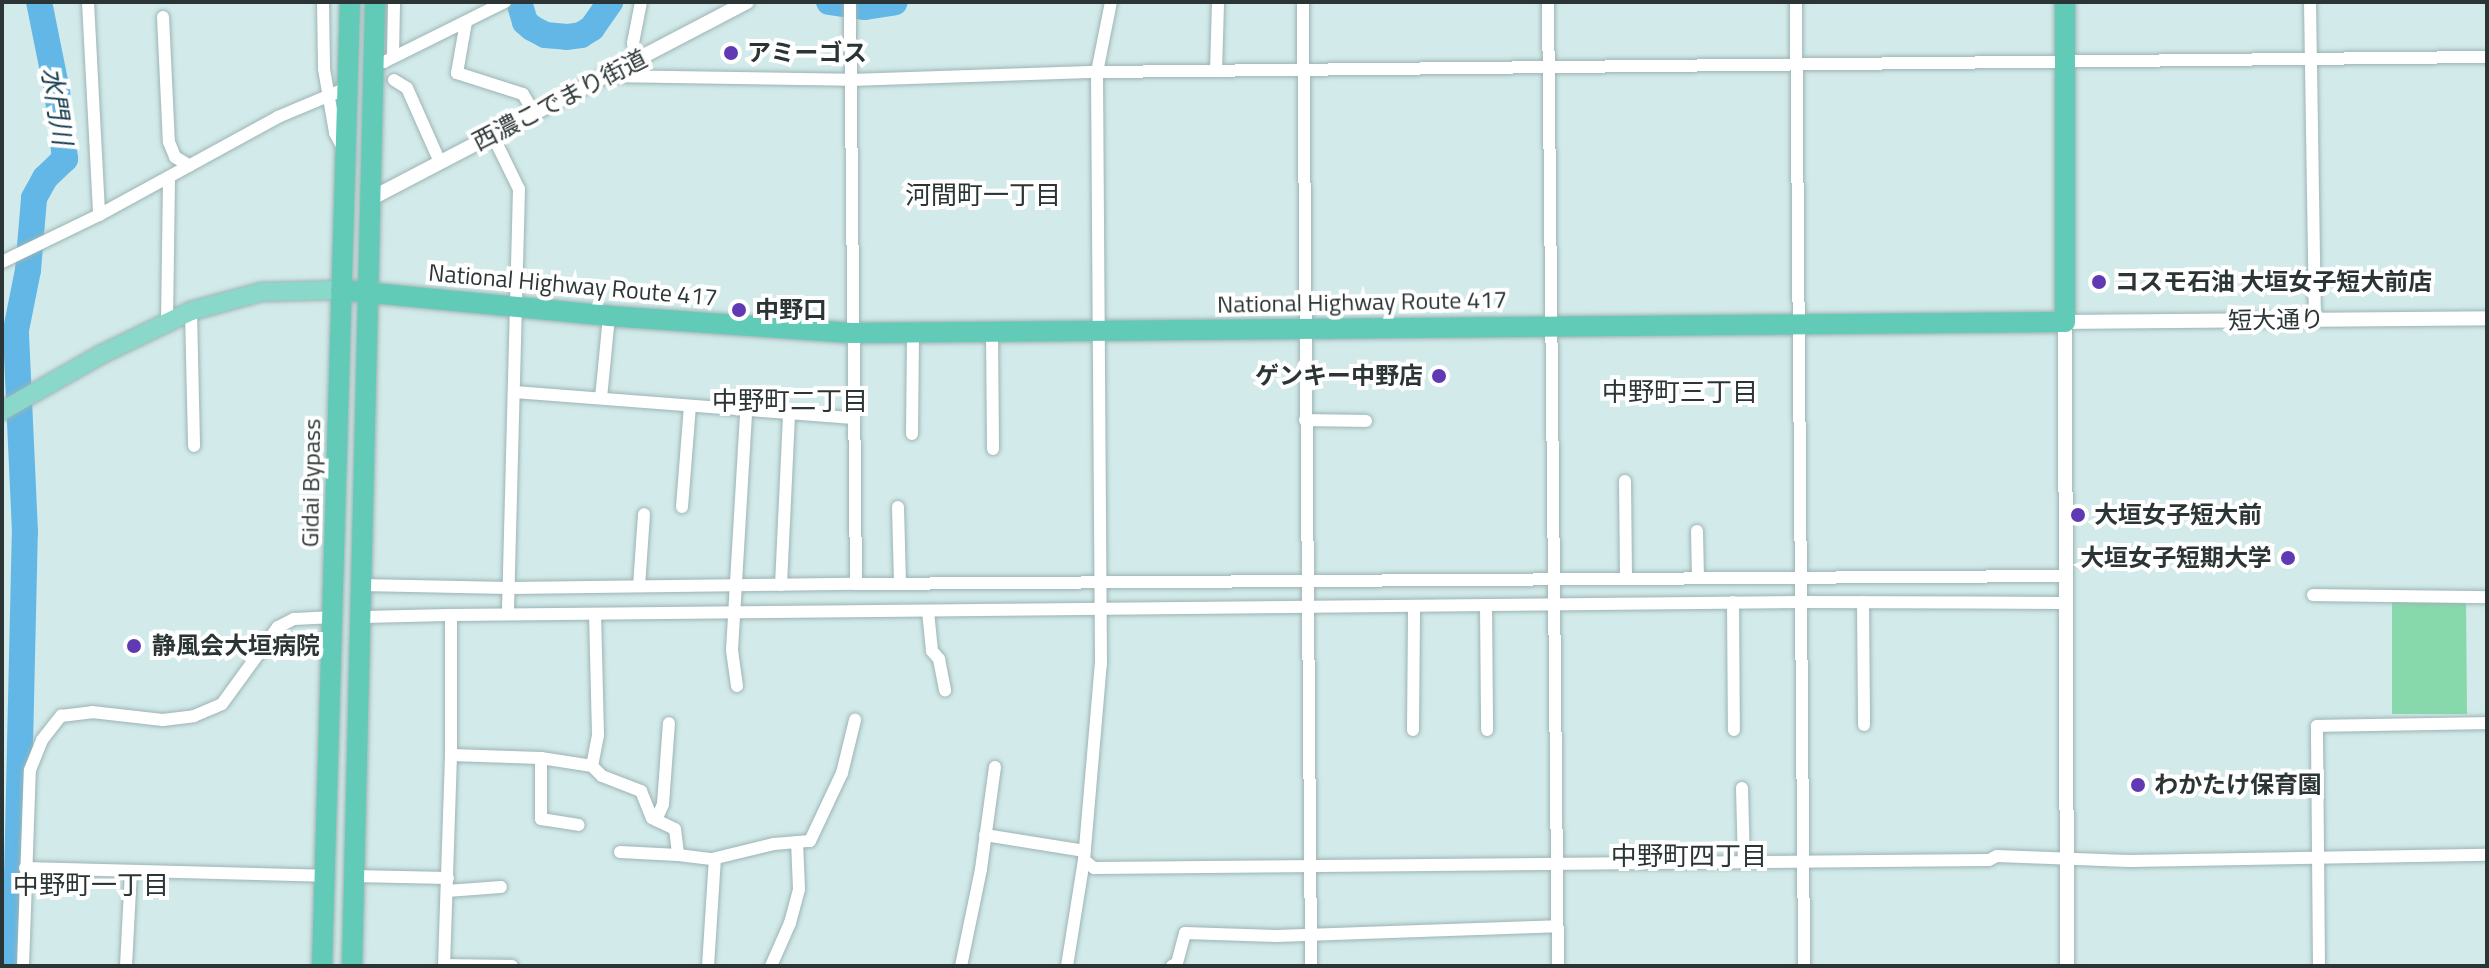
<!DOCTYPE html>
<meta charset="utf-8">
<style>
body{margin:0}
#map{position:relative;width:2489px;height:968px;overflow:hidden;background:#d2eaea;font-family:"Titillium Web","Noto Sans JP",sans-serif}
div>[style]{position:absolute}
.green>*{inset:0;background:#87d9ac}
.river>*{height:26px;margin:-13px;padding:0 13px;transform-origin:13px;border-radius:13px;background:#62b7e6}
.roads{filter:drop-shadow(0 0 2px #9eb4b4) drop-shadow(0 0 2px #9eb4b4)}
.minor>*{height:12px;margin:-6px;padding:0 6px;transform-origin:6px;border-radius:6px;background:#fff}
.tertiary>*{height:14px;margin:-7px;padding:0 7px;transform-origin:7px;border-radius:7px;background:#fff}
.primary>*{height:18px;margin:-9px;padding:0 9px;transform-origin:9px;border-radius:9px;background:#89d8c9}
.trunk>*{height:20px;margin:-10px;padding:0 10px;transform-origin:10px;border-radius:10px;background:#62cbb7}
.dots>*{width:22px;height:22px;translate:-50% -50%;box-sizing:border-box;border:4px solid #fff;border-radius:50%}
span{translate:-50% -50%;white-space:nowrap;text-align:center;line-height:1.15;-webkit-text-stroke:8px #fff;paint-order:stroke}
.poi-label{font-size:24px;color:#2c3535;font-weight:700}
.left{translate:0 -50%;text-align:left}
.right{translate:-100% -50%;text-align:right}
.street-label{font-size:24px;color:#2c3535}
.water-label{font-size:26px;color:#163c4f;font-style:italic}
.neighbourhood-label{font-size:26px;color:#2c3535}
.frame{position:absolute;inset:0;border:4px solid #2c3535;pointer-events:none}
</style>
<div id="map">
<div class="green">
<i style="clip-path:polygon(2392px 599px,2466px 599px,2467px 714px,2392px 714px)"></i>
</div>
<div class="river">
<i style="left:519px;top:2px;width:21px;rotate:73deg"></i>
<i style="left:525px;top:22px;width:9px;rotate:41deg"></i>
<i style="left:532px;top:28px;width:15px;rotate:28deg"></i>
<i style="left:545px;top:35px;width:22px;rotate:5deg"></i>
<i style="left:567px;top:37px;width:14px;rotate:-8deg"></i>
<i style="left:581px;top:35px;width:13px;rotate:-32deg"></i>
<i style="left:592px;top:28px;width:32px;rotate:-55deg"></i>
<i style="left:829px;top:2px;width:36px;rotate:8deg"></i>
<i style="left:865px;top:7px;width:30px;rotate:-9deg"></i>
<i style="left:15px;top:966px;width:434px;rotate:-88.7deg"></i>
<i style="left:25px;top:532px;width:202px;rotate:-92.6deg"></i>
<i style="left:16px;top:330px;width:61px;rotate:-78.7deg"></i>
<i style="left:28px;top:270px;width:72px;rotate:-85.2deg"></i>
<i style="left:34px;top:198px;width:23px;rotate:-61deg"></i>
<i style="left:45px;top:178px;width:28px;rotate:-44deg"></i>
<i style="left:65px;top:159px;width:68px;rotate:-96.7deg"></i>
<i style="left:57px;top:91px;width:91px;rotate:-101.4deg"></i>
</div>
<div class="roads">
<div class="minor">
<i style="left:88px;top:2px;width:213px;rotate:87deg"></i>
<i style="left:323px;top:2px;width:67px;rotate:89.1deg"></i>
<i style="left:324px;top:69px;width:65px;rotate:80.2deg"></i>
<i style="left:335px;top:133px;width:17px;rotate:62deg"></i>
<i style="left:1303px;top:2px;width:964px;rotate:89.52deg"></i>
<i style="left:1548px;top:2px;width:964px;rotate:89.41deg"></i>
<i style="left:1796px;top:2px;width:964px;rotate:89.52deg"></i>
<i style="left:2310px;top:2px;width:317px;rotate:89.1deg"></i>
<i style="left:163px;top:17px;width:125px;rotate:87.3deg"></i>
<i style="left:169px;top:142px;width:16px;rotate:68deg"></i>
<i style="left:175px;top:157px;width:17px;rotate:31deg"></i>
<i style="left:466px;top:22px;width:52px;rotate:100deg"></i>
<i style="left:457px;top:73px;width:69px;rotate:17.7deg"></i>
<i style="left:523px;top:94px;width:22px;rotate:60deg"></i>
<i style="left:393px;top:56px;width:54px;rotate:-88.9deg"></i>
<i style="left:636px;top:60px;width:17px;rotate:-100deg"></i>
<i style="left:633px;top:43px;width:42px;rotate:-79deg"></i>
<i style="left:374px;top:62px;width:10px"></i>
<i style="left:384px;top:62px;width:135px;rotate:-26.4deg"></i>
<i style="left:1216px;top:71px;width:69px;rotate:-88.3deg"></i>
<i style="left:606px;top:76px;width:244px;rotate:0.9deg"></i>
<i style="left:850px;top:80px;width:247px;rotate:-1.9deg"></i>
<i style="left:1097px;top:72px;width:1390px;rotate:-0.62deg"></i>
<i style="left:394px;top:80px;width:15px;rotate:32deg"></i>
<i style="left:407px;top:88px;width:81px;rotate:66deg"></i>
<i style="left:492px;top:134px;width:61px;rotate:63.9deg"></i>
<i style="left:519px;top:189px;width:425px;rotate:91.5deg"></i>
<i style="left:2px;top:262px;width:108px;rotate:-25.9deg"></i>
<i style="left:99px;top:215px;width:204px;rotate:-28.7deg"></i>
<i style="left:278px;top:117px;width:75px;rotate:-22.8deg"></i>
<i style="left:191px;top:311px;width:135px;rotate:88.7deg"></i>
<i style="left:167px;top:322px;width:145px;rotate:-89.2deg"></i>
<i style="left:992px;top:331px;width:118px;rotate:89.5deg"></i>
<i style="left:514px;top:392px;width:341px;rotate:4.4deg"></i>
<i style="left:601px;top:398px;width:82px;rotate:-84.4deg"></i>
<i style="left:1305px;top:420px;width:61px;rotate:0.9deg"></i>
<i style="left:912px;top:434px;width:102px;rotate:-89.4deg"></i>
<i style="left:1625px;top:481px;width:98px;rotate:89.4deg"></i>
<i style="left:682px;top:507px;width:101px;rotate:-85.5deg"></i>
<i style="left:898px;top:507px;width:77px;rotate:88.5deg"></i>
<i style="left:1697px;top:531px;width:47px;rotate:88.8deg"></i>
<i style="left:856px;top:584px;width:1207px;rotate:-0.38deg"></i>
<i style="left:361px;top:585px;width:148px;rotate:1.2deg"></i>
<i style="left:509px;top:588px;width:347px;rotate:-0.7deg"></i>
<i style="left:856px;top:584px;width:582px;rotate:-90.59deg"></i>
<i style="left:781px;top:585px;width:171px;rotate:-87.3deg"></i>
<i style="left:639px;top:586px;width:72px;rotate:-86deg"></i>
<i style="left:2313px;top:595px;width:174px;rotate:0.7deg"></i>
<i style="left:1733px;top:602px;width:128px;rotate:89.6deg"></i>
<i style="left:1863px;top:602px;width:123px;rotate:89.5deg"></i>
<i style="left:1486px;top:605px;width:125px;rotate:89.5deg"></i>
<i style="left:928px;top:611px;width:40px;rotate:84.3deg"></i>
<i style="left:932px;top:651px;width:11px;rotate:49deg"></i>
<i style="left:939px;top:659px;width:32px;rotate:79deg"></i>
<i style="left:360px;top:617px;width:91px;rotate:-1.3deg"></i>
<i style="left:737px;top:686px;width:36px;rotate:-98deg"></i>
<i style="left:732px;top:650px;width:239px;rotate:-86.6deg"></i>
<i style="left:1413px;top:730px;width:124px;rotate:-89.5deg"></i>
<i style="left:451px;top:755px;width:90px;rotate:1.9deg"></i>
<i style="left:541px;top:758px;width:52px;rotate:8.9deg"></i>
<i style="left:592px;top:766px;width:14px;rotate:45deg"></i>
<i style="left:602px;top:776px;width:42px;rotate:21deg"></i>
<i style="left:641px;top:791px;width:29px;rotate:68deg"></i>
<i style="left:652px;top:818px;width:25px;rotate:26deg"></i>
<i style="left:675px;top:829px;width:26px;rotate:83deg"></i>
<i style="left:678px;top:855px;width:34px;rotate:7deg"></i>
<i style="left:712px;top:859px;width:64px;rotate:-13.6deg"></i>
<i style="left:774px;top:844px;width:36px;rotate:-5deg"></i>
<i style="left:810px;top:841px;width:75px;rotate:-64.8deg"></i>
<i style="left:842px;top:773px;width:55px;rotate:-76.2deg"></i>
<i style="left:541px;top:758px;width:61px;rotate:90deg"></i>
<i style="left:541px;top:819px;width:38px;rotate:9deg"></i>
<i style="left:592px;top:766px;width:32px;rotate:-79deg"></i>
<i style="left:598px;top:735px;width:121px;rotate:-91.4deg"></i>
<i style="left:1742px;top:788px;width:74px;rotate:88.5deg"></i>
<i style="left:656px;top:820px;width:17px;rotate:-66deg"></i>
<i style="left:663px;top:804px;width:81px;rotate:-85.8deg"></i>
<i style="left:985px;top:835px;width:101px;rotate:9.1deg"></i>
<i style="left:620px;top:852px;width:58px;rotate:3deg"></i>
<i style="left:1084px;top:860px;width:13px;rotate:39deg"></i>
<i style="left:1094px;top:868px;width:895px;rotate:-0.51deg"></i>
<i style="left:1989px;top:860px;width:9px;rotate:-27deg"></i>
<i style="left:1997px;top:856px;width:133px;rotate:2.2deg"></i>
<i style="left:2130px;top:861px;width:357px;rotate:-1deg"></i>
<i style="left:25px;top:868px;width:299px;rotate:1.5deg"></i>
<i style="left:354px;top:876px;width:94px;rotate:1.2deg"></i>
<i style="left:447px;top:891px;width:54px;rotate:-4.2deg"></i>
<i style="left:444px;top:965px;width:68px;rotate:0.8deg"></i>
<i style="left:23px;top:966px;width:196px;rotate:-88deg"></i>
<i style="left:30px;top:770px;width:32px;rotate:-68deg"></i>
<i style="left:42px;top:740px;width:31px;rotate:-52deg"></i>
<i style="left:61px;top:716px;width:31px;rotate:-7deg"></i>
<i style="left:92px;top:712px;width:71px;rotate:6.4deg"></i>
<i style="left:163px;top:720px;width:31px;rotate:-7deg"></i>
<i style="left:194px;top:716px;width:30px;rotate:-23deg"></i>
<i style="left:222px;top:704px;width:95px;rotate:-54deg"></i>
<i style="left:278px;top:627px;width:18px;rotate:-27deg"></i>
<i style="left:294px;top:619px;width:40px;rotate:-2.9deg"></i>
<i style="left:126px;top:966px;width:95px;rotate:-87deg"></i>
<i style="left:444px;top:966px;width:211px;rotate:-88.1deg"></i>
<i style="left:451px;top:755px;width:140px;rotate:-90deg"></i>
<i style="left:451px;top:615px;width:1350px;rotate:-0.55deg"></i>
<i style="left:1801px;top:602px;width:262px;rotate:0.2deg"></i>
<i style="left:708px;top:966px;width:107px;rotate:-86.3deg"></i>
<i style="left:771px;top:966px;width:47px;rotate:-66.2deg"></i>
<i style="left:790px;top:923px;width:35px;rotate:-75deg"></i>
<i style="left:799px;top:889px;width:47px;rotate:-92.4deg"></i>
<i style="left:961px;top:966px;width:99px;rotate:-78.3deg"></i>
<i style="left:981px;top:869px;width:103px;rotate:-82.2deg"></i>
<i style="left:1067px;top:966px;width:107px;rotate:-80.9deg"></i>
<i style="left:1084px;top:860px;width:198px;rotate:-85.1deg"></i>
<i style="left:1101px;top:663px;width:591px;rotate:-90.39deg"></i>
<i style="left:1097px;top:72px;width:71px;rotate:-78.7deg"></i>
<i style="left:1172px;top:966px;width:6px;rotate:-31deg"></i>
<i style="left:1177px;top:963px;width:31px;rotate:-75deg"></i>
<i style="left:1185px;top:933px;width:91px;rotate:1.9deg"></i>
<i style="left:1276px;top:936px;width:281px;rotate:-2deg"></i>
<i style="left:2319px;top:966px;width:240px;rotate:-90.5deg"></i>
<i style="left:2317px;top:726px;width:170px;rotate:-1deg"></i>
</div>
<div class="tertiary">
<i style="left:372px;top:198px;width:423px;rotate:-27.6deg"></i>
<i style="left:2067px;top:966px;width:644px;rotate:-90.18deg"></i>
<i style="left:2065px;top:322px;width:422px;rotate:-0.5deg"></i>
</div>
<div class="primary">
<i style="left:2px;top:411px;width:113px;rotate:-29.7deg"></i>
<i style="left:100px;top:355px;width:101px;rotate:-25.8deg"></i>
<i style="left:191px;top:311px;width:73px;rotate:-15.2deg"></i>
<i style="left:261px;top:292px;width:80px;rotate:-1.4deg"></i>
</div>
<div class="trunk">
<i style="left:341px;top:290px;width:269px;rotate:5.5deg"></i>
<i style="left:609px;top:316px;width:243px;rotate:4deg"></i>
<i style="left:851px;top:333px;width:1214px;rotate:-0.52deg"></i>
<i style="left:2065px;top:322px;width:320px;rotate:-90deg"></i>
<i style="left:322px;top:966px;width:964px;rotate:-88.34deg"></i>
<i style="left:352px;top:966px;width:964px;rotate:-88.63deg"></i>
</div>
</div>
<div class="dots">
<i style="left:731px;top:53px;background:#5f3ab2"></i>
<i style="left:2099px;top:282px;background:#5f3ab2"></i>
<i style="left:739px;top:310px;background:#5f3ab2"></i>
<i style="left:1439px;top:376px;background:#5f3ab2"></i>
<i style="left:2078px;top:515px;background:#5f3ab2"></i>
<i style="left:2288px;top:558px;background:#5f3ab2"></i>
<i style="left:134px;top:646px;background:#5f3ab2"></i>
<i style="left:2138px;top:785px;background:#5f3ab2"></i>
</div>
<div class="poi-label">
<span class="left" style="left:747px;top:53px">アミーゴス</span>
<span class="left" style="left:2115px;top:282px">コスモ石油 大垣女子短大前店</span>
<span class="left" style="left:755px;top:310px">中野口</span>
<span class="right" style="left:1423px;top:376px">ゲンキー中野店</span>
<span class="left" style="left:2094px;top:515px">大垣女子短大前</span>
<span class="right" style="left:2272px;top:558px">大垣女子短期大学</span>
<span class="left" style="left:152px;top:646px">静風会大垣病院</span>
<span class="left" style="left:2154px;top:785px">わかたけ保育園</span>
</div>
<div class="street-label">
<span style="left:560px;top:100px;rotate:-27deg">西濃こでまり街道</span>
<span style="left:573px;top:285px;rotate:5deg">National Highway Route 417</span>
<span style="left:1362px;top:302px;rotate:-1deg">National Highway Route 417</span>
<span style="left:2276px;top:320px;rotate:-1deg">短大通り</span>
<span style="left:311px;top:483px;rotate:-89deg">Gidai Bypass</span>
</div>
<div class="water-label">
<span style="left:57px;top:106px;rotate:81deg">水門川</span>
</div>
<div class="neighbourhood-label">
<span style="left:983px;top:195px">河間町一丁目</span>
<span style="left:1680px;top:392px">中野町三丁目</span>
<span style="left:790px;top:401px">中野町二丁目</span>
<span style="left:1689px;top:856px">中野町四丁目</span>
<span style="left:91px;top:885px">中野町一丁目</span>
</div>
<div class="frame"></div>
</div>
